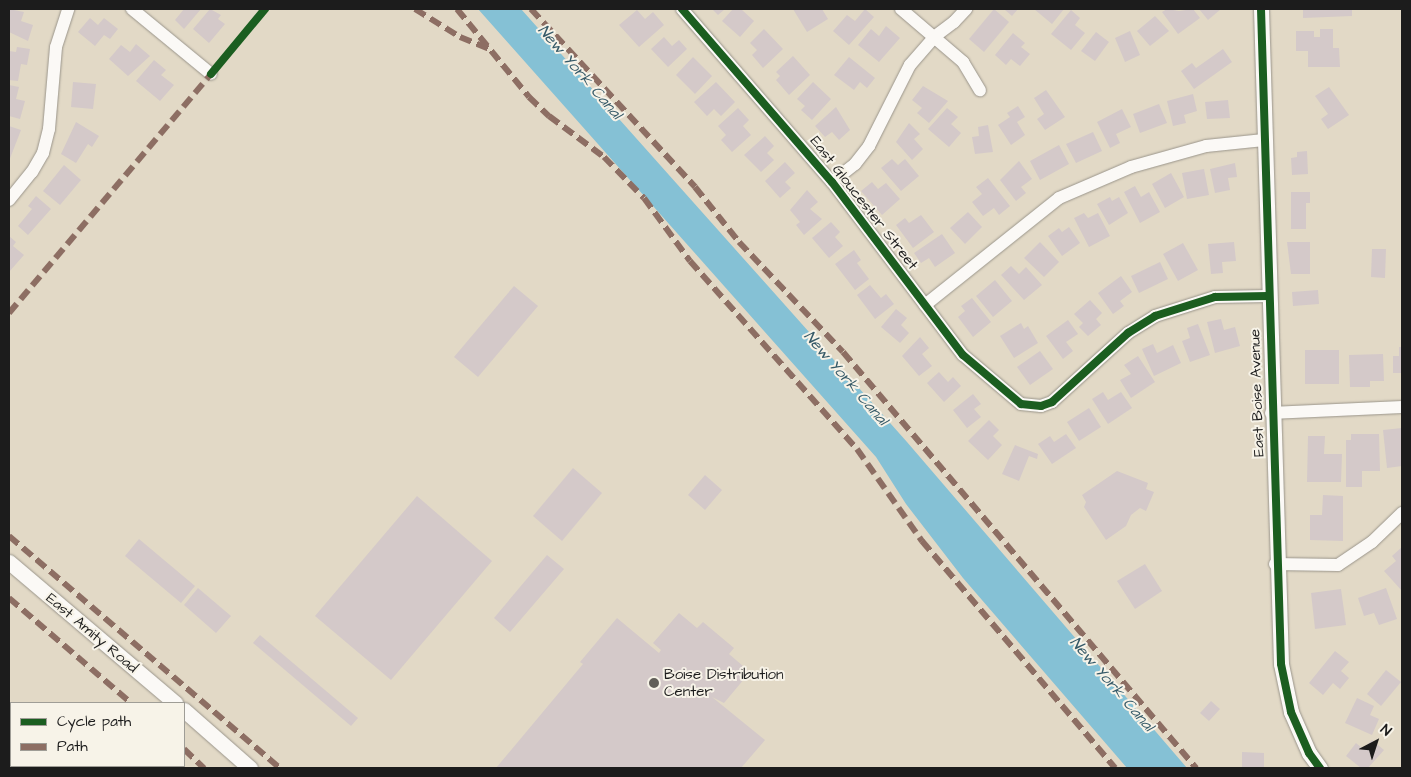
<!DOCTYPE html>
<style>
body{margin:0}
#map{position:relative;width:1411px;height:777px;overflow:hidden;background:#e2d9c6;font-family:"Architects Daughter",sans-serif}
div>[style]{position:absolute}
.water>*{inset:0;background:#85c1d5}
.building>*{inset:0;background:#d4c9c9}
.roads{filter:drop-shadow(0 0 1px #9a958b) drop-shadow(0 0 1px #9a958b)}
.minor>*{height:12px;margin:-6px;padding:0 6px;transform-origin:6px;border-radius:6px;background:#fbf9f6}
.tertiary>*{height:15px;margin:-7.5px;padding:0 7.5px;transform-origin:7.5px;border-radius:7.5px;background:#fbf9f6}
.quiet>*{height:6px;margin-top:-3px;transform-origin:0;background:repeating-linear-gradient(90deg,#8d6e63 0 12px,transparent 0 18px)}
.cycleway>*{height:8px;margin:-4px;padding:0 4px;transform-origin:4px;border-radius:4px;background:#1b5e20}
.dots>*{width:14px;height:14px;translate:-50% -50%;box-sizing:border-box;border:2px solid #f7f3e8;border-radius:50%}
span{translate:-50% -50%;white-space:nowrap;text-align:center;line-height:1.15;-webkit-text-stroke:4px #f7f3e8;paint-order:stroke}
.street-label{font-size:15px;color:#1c1c1c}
.poi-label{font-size:15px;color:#1c1c1c}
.left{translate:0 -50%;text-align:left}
.water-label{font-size:16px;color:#365a68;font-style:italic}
.frame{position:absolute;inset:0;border:10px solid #1c1c1c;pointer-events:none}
.legend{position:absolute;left:10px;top:702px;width:175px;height:65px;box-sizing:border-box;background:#f7f3e8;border:1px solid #9f9d96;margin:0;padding:6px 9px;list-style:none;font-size:15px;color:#1c1c1c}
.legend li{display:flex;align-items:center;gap:10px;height:25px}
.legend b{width:25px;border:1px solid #9f9d96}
.north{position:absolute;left:1351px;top:717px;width:50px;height:50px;-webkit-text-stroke:4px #f7f3e8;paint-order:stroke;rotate:40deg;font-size:14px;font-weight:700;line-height:20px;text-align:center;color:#1c1c1c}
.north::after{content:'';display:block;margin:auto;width:18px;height:22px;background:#1c1c1c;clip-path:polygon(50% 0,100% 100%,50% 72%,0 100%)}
</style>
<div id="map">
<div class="water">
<i style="clip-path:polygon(478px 9px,521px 9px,907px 442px,1187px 768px,1127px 768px,963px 578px,906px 504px,876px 457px)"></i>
</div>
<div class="building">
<i style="clip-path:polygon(9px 9px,24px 12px,21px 21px,33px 25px,28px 41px,9px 32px)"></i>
<i style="clip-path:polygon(184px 9px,201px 9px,184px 29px,175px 20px)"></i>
<i style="clip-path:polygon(210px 9px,221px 15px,218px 19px,225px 24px,209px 43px,193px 29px)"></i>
<i style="clip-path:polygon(712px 9px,725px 9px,718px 15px)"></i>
<i style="clip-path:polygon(733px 9px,741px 9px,754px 21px,740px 37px,722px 21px)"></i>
<i style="clip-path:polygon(793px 9px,822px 9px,828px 19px,807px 32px)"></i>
<i style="clip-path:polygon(865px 9px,874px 17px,849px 45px,833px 31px,847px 15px,855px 21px)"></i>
<i style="clip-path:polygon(994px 9px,1009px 22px,984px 52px,969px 39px)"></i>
<i style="clip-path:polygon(1004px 9px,1018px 9px,1012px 16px)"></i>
<i style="clip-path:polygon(1034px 9px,1064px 9px,1052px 24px)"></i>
<i style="clip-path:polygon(1167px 9px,1179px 11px,1193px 9px,1200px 18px,1178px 34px,1162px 12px)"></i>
<i style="clip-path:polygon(1199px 9px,1221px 9px,1208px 20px)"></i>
<i style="clip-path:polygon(1303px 9px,1352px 9px,1352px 16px,1303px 18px)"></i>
<i style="clip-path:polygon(637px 10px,645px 19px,653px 12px,664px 25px,639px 47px,619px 25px)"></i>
<i style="clip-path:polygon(1071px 10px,1080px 18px,1075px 25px,1085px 33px,1071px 50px,1051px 34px)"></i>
<i style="clip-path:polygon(1155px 16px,1169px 31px,1150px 46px,1137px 31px)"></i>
<i style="clip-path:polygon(90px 18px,98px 25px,104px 18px,118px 29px,110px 39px,104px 35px,95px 46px,78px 32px)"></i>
<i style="clip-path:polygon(886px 26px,900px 38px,879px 62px,858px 45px,871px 29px,879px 36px)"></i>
<i style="clip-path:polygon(764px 29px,783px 49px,763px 68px,752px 55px,757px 50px,750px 43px)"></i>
<i style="clip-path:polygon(1320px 29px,1333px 29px,1333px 48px,1339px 48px,1340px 67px,1308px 67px,1308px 51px,1296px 51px,1296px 31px,1314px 31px,1314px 37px,1320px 37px)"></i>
<i style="clip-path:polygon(1130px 31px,1140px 55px,1125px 62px,1115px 38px)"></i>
<i style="clip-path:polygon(1096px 32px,1109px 42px,1095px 61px,1081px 51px)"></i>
<i style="clip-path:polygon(1013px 33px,1025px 43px,1021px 47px,1030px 54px,1020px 66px,1011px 59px,1006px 65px,995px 55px)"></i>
<i style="clip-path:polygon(664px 37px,672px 46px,679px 40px,687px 49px,668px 67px,651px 49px)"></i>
<i style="clip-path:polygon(136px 44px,150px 56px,128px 76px,109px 59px,121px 45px,130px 52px)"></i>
<i style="clip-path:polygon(17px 47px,30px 49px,27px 65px,21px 64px,18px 81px,9px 80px,9px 51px,16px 52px)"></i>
<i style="clip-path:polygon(1223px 49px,1232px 62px,1194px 89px,1181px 71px,1192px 63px,1196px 68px)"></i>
<i style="clip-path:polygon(793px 56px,810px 75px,789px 95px,776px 80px,780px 76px,776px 72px)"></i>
<i style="clip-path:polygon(693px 57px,712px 76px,695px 94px,676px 75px)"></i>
<i style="clip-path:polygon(849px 57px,875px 78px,867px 88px,860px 82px,854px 90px,834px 75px)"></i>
<i style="clip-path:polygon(154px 60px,166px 70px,161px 75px,174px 85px,160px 101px,136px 81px)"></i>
<i style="clip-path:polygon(73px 82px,96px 84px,93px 109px,71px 107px)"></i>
<i style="clip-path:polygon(716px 82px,735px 102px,721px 116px,714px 109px,707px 116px,694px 102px)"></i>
<i style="clip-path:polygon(813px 82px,831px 99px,812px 120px,801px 110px,805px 106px,797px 99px)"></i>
<i style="clip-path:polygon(9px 85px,19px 87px,16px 99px,25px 101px,20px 119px,9px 116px)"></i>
<i style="clip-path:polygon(923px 86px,948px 101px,929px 123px,917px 113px,922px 108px,912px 100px)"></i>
<i style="clip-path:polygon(1329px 87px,1349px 115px,1328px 129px,1321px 119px,1328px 114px,1315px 96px)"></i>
<i style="clip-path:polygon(1046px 90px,1065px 117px,1045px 130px,1037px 119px,1044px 114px,1034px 98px)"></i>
<i style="clip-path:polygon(1193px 94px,1197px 111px,1184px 115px,1186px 123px,1173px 126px,1167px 101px)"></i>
<i style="clip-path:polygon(1228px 100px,1230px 118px,1207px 119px,1205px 102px)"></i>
<i style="clip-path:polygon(1159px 104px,1167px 123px,1140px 133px,1133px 114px)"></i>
<i style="clip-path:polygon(1018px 106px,1025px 117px,1017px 122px,1025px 135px,1011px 145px,998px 125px,1010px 117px,1007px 113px)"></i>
<i style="clip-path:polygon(836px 107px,850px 130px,839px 140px,832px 132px,825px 137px,815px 126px)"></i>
<i style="clip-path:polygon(738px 108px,749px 120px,743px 126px,751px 135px,732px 152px,721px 140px,726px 135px,718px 126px)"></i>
<i style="clip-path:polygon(947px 108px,958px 117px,951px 124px,961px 133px,949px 147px,928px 129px)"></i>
<i style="clip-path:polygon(1122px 109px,1131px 127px,1116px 134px,1120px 143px,1110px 148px,1097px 122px)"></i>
<i style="clip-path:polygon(76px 122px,99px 136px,92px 147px,88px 144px,76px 163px,61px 154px)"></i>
<i style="clip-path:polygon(909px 123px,920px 134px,914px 139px,923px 149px,912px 160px,896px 142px)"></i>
<i style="clip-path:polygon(988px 125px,993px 152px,975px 154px,972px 137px,979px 136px,978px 127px)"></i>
<i style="clip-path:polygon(9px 126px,21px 130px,9px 161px)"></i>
<i style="clip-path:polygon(1093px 132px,1102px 151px,1076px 163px,1066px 144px)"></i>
<i style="clip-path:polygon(765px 136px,774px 146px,767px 153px,774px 160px,761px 172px,744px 155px)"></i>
<i style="clip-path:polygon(1059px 145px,1069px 164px,1040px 180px,1030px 161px)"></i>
<i style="clip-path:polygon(1307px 151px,1308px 174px,1292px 175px,1291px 158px,1297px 157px,1297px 152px)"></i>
<i style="clip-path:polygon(892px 159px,898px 165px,905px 159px,919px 176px,901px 191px,881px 168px)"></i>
<i style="clip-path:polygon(1019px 161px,1032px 179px,1021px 187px,1026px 193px,1016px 201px,1000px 180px)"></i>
<i style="clip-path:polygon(785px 162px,795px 173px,785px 182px,791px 188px,780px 198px,765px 181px)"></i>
<i style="clip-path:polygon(1235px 163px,1237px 177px,1228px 178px,1230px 190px,1215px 193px,1210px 169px)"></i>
<i style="clip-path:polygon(64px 165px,81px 180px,60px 205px,43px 191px)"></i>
<i style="clip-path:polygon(1204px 169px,1209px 195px,1187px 199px,1182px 173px)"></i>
<i style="clip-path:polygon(1171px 173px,1184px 197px,1165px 208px,1152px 184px)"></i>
<i style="clip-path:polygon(988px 178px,1010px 206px,999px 215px,994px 208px,983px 216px,972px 202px,982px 194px,976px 187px)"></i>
<i style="clip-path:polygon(872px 182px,878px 189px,886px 183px,900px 199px,882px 215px,861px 191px)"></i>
<i style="clip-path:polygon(1135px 186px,1141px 197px,1149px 192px,1160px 212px,1140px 223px,1124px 192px)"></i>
<i style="clip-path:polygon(807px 190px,818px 202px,810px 209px,822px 219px,804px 235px,796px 225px,800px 222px,790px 210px)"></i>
<i style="clip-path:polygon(1291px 192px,1310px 192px,1310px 203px,1306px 203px,1306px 229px,1291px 229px)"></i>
<i style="clip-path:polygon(36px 196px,51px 209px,28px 235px,18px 226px,32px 209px,28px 206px)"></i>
<i style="clip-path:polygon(1110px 197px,1112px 201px,1119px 197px,1128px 213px,1109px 225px,1097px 204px)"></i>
<i style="clip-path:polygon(968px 212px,982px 227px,965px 244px,950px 228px)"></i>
<i style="clip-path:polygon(1084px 213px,1088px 218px,1098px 213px,1110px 236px,1089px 247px,1074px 218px)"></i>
<i style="clip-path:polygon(921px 215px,934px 232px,913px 248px,896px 225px,905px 218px,909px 223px)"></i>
<i style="clip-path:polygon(831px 222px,840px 232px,835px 237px,843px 246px,829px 258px,812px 238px)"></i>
<i style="clip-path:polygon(1069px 227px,1080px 243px,1062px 256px,1048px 236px,1059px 228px,1062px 232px)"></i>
<i style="clip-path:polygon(942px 234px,955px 253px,935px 267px,929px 258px,921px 263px,914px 253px)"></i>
<i style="clip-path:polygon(9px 236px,16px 242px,13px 246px,24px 255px,9px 272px)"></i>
<i style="clip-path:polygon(1040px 242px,1059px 262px,1044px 277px,1024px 258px)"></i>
<i style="clip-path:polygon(1234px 242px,1236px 261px,1222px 262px,1223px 273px,1211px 274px,1208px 244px)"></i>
<i style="clip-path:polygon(1287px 242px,1310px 242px,1310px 274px,1291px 274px)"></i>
<i style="clip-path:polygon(1183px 243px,1198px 270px,1178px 281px,1163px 254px)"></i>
<i style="clip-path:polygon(1372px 249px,1386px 249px,1385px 278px,1371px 277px)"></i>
<i style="clip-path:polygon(854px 250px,861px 260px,857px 263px,869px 279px,855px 290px,835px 264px)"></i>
<i style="clip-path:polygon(1160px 262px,1168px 279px,1139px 293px,1131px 276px)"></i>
<i style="clip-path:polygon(1011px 266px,1019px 274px,1026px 267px,1042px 285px,1024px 300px,1001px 275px)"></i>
<i style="clip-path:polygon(1121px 276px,1132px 292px,1120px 301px,1124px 306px,1113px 314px,1098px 293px)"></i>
<i style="clip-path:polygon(995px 280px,1012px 301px,993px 317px,976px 296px)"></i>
<i style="clip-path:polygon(870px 285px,881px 298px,886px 294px,894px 304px,875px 319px,857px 295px)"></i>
<i style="clip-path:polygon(514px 286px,538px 306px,478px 377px,454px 357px)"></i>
<i style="clip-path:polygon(1318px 290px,1319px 304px,1293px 306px,1292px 292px)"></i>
<i style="clip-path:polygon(972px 298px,991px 322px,973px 337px,958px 317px,965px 311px,961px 306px)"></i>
<i style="clip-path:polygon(1090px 300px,1102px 313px,1096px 319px,1101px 325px,1088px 336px,1079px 327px,1083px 323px,1074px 314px)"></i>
<i style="clip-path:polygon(896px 309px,907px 318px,901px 325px,909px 333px,900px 343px,881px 327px)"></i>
<i style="clip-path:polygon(1221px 319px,1224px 330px,1235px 327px,1240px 346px,1215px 353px,1207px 322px)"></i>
<i style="clip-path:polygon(1068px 320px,1078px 334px,1066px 342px,1073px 351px,1063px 359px,1046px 336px)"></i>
<i style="clip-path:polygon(1021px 323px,1024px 329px,1028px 326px,1038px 343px,1014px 358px,1000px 336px)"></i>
<i style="clip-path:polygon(1198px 324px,1210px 355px,1190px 362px,1182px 341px,1190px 338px,1187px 328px)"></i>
<i style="clip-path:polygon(920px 337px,929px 348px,922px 354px,932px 366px,919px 376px,902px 356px)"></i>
<i style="clip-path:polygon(1153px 344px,1157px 353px,1173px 345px,1181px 363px,1154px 376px,1142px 349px)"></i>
<i style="clip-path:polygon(1399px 347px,1402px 347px,1402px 373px,1393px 373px,1393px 356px,1399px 356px)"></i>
<i style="clip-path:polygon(1305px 350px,1339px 350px,1339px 384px,1305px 384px)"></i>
<i style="clip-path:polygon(1040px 351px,1053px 369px,1030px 385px,1017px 367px)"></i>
<i style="clip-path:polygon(1383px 354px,1384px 381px,1370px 381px,1370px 387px,1350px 387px,1349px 355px)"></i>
<i style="clip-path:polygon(1138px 356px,1155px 382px,1131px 398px,1120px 380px,1131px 374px,1124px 365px)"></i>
<i style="clip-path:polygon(939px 372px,948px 382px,953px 377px,961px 386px,944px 402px,927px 383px)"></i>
<i style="clip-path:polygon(1103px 392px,1108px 400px,1121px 392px,1132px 408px,1108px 424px,1092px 399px)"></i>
<i style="clip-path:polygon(973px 394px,981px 404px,974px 409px,981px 417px,967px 428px,953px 410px)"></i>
<i style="clip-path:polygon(1089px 408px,1101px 427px,1079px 441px,1067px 422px)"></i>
<i style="clip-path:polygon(989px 420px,999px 430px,993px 436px,1002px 445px,988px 460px,968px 441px)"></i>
<i style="clip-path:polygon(1402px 428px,1402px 466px,1387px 468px,1383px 430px)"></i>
<i style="clip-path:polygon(1066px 434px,1076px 448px,1052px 464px,1038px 444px,1050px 436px,1054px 442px)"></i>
<i style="clip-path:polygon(1351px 434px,1379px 434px,1380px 471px,1362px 471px,1362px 487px,1346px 487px,1346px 440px,1351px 440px)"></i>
<i style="clip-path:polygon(1308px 436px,1325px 436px,1324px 454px,1342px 454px,1341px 482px,1307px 482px)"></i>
<i style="clip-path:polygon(1015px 445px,1038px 454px,1037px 459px,1029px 456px,1019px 481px,1002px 474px)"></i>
<i style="clip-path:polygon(573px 468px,602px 493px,562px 541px,533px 516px)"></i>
<i style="clip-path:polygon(1117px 471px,1148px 483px,1146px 489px,1154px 492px,1146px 511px,1140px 508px,1131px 515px,1126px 526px,1106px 540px,1084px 507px,1086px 502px,1082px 495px)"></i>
<i style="clip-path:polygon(705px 475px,722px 490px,705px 510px,688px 495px)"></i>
<i style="clip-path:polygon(1323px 495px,1343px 496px,1343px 541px,1310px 540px,1310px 515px,1322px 515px)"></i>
<i style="clip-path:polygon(417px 496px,492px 561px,391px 680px,315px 616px)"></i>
<i style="clip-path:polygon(139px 539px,195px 586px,181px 603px,125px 556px)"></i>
<i style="clip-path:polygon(1402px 547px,1402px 591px,1384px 571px,1396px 561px,1392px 556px)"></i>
<i style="clip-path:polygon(547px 555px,564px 569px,510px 632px,494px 618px)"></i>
<i style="clip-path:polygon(1145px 564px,1162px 591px,1135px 609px,1117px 581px)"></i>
<i style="clip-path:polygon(198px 588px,231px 616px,216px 633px,184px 605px)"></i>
<i style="clip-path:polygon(1386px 588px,1397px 619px,1379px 625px,1374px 613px,1364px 616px,1358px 598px)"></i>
<i style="clip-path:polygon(1341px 589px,1346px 625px,1315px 629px,1311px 593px)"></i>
<i style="clip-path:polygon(679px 613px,697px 628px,703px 622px,734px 648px,729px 654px,750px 672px,724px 703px,712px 697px,765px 740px,741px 768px,496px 768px,583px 664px,580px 662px,617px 618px,659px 653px,661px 650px,653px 643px)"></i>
<i style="clip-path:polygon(260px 635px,358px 718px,351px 726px,253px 643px)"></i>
<i style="clip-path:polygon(1335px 651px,1349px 662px,1341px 671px,1349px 678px,1340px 689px,1333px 683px,1323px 695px,1309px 683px)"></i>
<i style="clip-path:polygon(1386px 670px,1401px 682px,1381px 706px,1367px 694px)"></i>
<i style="clip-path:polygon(1357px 698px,1374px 706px,1370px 715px,1379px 719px,1372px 735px,1345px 723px)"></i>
<i style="clip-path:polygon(1211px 701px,1220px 709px,1209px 721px,1200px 713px)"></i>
<i style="clip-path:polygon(1372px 740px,1384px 750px,1368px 768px,1361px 768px,1346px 756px,1356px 743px,1363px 749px)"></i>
<i style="clip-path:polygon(1242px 752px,1264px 753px,1264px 768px,1242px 768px)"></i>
</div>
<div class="roads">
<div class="minor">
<i style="left:132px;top:9px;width:102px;rotate:39.4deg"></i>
<i style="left:682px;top:9px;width:229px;rotate:49.1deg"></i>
<i style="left:832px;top:182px;width:217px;rotate:52.9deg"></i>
<i style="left:963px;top:355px;width:76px;rotate:40.2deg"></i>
<i style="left:1021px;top:404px;width:20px;rotate:6deg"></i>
<i style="left:1041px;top:406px;width:12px;rotate:-20deg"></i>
<i style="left:1052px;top:402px;width:103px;rotate:-42.2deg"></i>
<i style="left:1128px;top:333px;width:32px;rotate:-32deg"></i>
<i style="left:1155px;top:316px;width:63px;rotate:-17.6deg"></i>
<i style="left:1215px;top:297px;width:53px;rotate:-1.1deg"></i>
<i style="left:901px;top:9px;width:82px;rotate:40.5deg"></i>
<i style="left:963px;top:62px;width:33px;rotate:59deg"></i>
<i style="left:832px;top:182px;width:29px;rotate:-38deg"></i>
<i style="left:855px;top:164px;width:23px;rotate:-52deg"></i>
<i style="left:869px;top:146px;width:91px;rotate:-63.2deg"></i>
<i style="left:910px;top:65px;width:37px;rotate:-49deg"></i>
<i style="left:934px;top:37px;width:25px;rotate:-37deg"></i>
<i style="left:954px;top:22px;width:18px;rotate:-47deg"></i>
<i style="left:9px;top:200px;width:36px;rotate:-51deg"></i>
<i style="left:32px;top:172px;width:22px;rotate:-60deg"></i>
<i style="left:43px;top:153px;width:25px;rotate:-76deg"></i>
<i style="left:49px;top:129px;width:82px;rotate:-85.1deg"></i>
<i style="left:56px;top:47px;width:40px;rotate:-72deg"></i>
<i style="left:925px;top:305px;width:171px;rotate:-38.6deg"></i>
<i style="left:1059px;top:198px;width:78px;rotate:-23.3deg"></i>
<i style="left:1131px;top:167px;width:78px;rotate:-15.6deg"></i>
<i style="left:1206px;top:146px;width:58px;rotate:-5.9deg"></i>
<i style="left:1271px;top:413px;width:131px;rotate:-2.6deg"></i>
<i style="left:1275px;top:564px;width:63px;rotate:0.9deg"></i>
<i style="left:1338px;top:565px;width:41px;rotate:-34.1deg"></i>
<i style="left:1372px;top:542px;width:42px;rotate:-44deg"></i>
</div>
<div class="tertiary">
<i style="left:1261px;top:9px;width:655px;rotate:88.25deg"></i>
<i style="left:1281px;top:664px;width:49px;rotate:78.2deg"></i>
<i style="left:1291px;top:712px;width:45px;rotate:66.3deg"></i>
<i style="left:1309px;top:753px;width:19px;rotate:54deg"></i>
<i style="left:9px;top:562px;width:218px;rotate:40.3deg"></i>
<i style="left:184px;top:710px;width:88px;rotate:41.3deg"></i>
</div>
</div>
<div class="quiet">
<i style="left:415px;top:9px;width:53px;rotate:31.9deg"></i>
<i style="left:460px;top:37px;width:31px;rotate:22deg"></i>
<i style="left:457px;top:9px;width:114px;rotate:50.7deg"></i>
<i style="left:529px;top:97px;width:28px;rotate:44deg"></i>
<i style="left:549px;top:116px;width:69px;rotate:36.7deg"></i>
<i style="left:604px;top:157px;width:57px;rotate:45.7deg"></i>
<i style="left:644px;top:198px;width:78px;rotate:53.9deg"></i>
<i style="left:690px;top:261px;width:251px;rotate:48.4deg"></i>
<i style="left:857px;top:449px;width:113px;rotate:54.8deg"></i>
<i style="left:922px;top:541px;width:298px;rotate:49.6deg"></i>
<i style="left:531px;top:9px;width:242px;rotate:47.3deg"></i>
<i style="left:695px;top:187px;width:70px;rotate:51.3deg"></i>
<i style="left:739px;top:242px;width:151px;rotate:46.6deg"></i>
<i style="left:843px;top:352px;width:546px;rotate:49.68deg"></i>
<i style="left:9px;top:313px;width:318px;rotate:-49.8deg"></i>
<i style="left:9px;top:536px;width:357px;rotate:40.6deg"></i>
<i style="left:9px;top:598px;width:161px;rotate:40.7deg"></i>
<i style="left:184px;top:749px;width:28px;rotate:44deg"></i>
</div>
<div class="cycleway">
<i style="left:682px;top:9px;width:229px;rotate:49.1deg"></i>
<i style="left:832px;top:182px;width:217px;rotate:52.9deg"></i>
<i style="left:963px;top:355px;width:76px;rotate:40.2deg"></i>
<i style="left:1021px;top:404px;width:20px;rotate:6deg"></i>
<i style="left:1041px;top:406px;width:12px;rotate:-20deg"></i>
<i style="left:1052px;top:402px;width:103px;rotate:-42.2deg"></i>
<i style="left:1128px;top:333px;width:32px;rotate:-32deg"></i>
<i style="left:1155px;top:316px;width:63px;rotate:-17.6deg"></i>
<i style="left:1215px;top:297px;width:53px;rotate:-1.1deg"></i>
<i style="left:1261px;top:9px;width:655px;rotate:88.25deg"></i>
<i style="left:1281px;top:664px;width:49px;rotate:78.2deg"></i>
<i style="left:1291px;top:712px;width:45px;rotate:66.3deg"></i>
<i style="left:1309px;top:753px;width:19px;rotate:54deg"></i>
<i style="left:211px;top:74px;width:85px;rotate:-50.3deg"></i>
</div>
<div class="dots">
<i style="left:654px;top:683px;background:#615e58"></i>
</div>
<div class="street-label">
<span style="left:864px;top:203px;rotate:52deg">East Gloucester Street</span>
<span style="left:1257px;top:393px;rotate:-92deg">East Boise Avenue</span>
<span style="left:92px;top:633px;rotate:40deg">East Amity Road</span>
</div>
<div class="poi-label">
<span class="left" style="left:664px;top:683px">Boise Distribution<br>Center</span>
</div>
<div class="water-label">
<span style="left:580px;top:72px;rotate:49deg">New York Canal</span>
<span style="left:846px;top:378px;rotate:49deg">New York Canal</span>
<span style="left:1112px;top:684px;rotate:49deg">New York Canal</span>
</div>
<div class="frame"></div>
<ul class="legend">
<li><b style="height:6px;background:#1b5e20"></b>Cycle path</li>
<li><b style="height:6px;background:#8d6e63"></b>Path</li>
</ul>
<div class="north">N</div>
</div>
